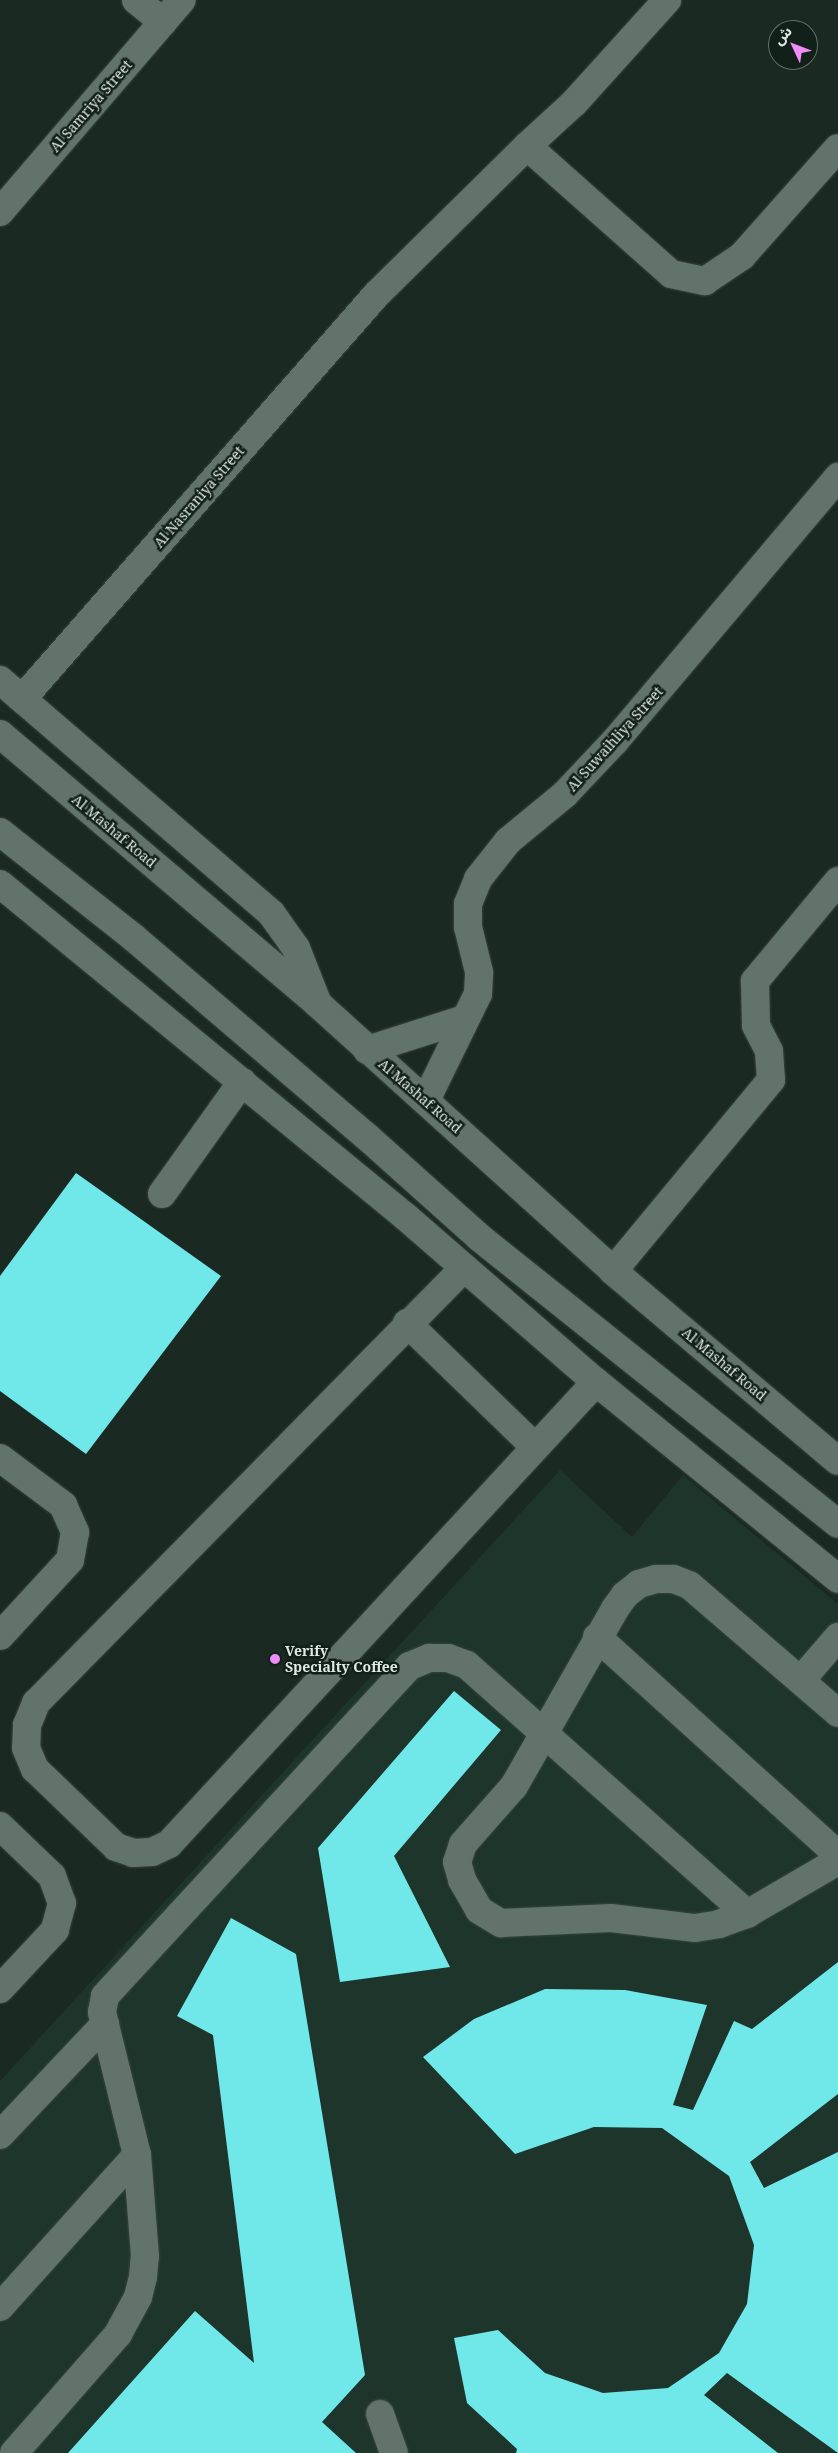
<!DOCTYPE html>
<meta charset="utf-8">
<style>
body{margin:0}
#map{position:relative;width:838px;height:2453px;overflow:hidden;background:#1a2922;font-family:"Noto Serif","Noto Sans Arabic",serif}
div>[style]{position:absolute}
.built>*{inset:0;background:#1e352b}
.building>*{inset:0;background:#70e8ea}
.roads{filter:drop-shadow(0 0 1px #3a4640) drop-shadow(0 0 1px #3a4640)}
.minor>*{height:28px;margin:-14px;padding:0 14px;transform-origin:14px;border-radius:14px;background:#62736b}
.dots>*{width:14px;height:14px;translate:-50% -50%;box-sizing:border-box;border:2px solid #112019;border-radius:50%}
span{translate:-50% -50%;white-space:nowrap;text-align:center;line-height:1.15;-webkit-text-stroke:5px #112019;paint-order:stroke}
.street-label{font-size:14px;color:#e0e9e4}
.poi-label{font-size:14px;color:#e0e9e4;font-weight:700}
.left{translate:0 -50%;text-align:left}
.north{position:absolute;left:768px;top:20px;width:50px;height:50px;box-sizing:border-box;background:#112019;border:1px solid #64706a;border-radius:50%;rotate:313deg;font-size:14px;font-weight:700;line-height:20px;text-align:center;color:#e0e9e4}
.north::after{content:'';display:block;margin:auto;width:18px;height:22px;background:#ee8cf8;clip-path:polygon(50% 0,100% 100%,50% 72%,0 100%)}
</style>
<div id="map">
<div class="built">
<i style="clip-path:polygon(560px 1470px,632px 1537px,683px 1475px,838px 1604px,838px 2453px,0 2453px,0 2081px)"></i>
</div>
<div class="building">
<i style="clip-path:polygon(76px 1173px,221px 1276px,86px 1454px,0 1391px,0 1276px)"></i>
<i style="clip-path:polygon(454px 1691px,501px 1730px,394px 1856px,450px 1967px,340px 1982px,318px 1848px)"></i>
<i style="clip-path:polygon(231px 1918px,296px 1954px,365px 2375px,322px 2422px,356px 2453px,68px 2453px,195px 2311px,254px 2363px,213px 2035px,177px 2016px)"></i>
<i style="clip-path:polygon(838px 1962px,838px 2094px,750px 2162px,764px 2188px,838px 2152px,838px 2453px,727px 2373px,704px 2395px,778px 2453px,516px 2453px,517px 2449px,467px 2403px,454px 2338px,498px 2330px,545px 2373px,603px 2393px,668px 2388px,719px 2353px,747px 2304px,754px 2245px,729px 2176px,662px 2128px,594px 2127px,515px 2154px,423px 2057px,474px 2019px,545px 1989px,625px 1990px,707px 2005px,673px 2105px,693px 2110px,734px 2021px,752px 2029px)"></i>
</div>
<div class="roads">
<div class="minor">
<i style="left:136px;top:0;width:35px;rotate:39deg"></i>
<i style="left:527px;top:146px;width:64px;rotate:-42.5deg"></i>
<i style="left:574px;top:103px;width:139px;rotate:-47.9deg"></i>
<i style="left:0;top:212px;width:279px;rotate:-49.4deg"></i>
<i style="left:0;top:680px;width:357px;rotate:40.7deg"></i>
<i style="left:271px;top:913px;width:43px;rotate:54.5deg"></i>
<i style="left:296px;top:948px;width:60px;rotate:68.6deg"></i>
<i style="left:22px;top:699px;width:537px;rotate:-48.77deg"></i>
<i style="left:376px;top:295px;width:212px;rotate:-44.6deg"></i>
<i style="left:527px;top:146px;width:193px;rotate:41.6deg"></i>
<i style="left:671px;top:274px;width:35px;rotate:12deg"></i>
<i style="left:705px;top:281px;width:45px;rotate:-34deg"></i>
<i style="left:742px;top:256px;width:144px;rotate:-48.4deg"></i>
<i style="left:0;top:734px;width:417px;rotate:40.3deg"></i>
<i style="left:318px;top:1004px;width:398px;rotate:42.1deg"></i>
<i style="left:613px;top:1271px;width:294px;rotate:40.2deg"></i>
<i style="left:0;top:832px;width:171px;rotate:38.3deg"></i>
<i style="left:134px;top:938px;width:305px;rotate:40.5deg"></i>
<i style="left:366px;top:1136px;width:153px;rotate:41.8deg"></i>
<i style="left:480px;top:1238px;width:458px;rotate:38.6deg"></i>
<i style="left:0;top:884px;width:525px;rotate:39.36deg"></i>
<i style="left:406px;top:1217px;width:252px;rotate:41deg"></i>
<i style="left:596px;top:1382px;width:312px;rotate:39.1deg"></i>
<i style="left:367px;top:1050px;width:102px;rotate:-17.7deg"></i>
<i style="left:426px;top:1100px;width:118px;rotate:-63.9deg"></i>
<i style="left:478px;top:994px;width:22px;rotate:-87deg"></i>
<i style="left:479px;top:972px;width:46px;rotate:-103.7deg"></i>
<i style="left:468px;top:927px;width:23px;rotate:-90deg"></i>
<i style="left:468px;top:904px;width:27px;rotate:-68deg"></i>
<i style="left:478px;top:879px;width:48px;rotate:-51.7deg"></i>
<i style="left:508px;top:841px;width:74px;rotate:-39.5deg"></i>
<i style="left:565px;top:794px;width:73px;rotate:-46.7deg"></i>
<i style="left:615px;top:741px;width:346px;rotate:-49.8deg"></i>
<i style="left:162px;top:1194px;width:138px;rotate:-54.5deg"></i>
<i style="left:464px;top:1268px;width:610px;rotate:134.54deg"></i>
<i style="left:36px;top:1703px;width:24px;rotate:112deg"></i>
<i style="left:27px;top:1725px;width:23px;rotate:92deg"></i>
<i style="left:26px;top:1748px;width:23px;rotate:67deg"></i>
<i style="left:35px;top:1769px;width:112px;rotate:43.9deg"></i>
<i style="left:116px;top:1847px;width:18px;rotate:19deg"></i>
<i style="left:133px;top:1853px;width:19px;rotate:-3deg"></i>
<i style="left:152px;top:1852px;width:19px;rotate:-25deg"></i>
<i style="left:169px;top:1844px;width:629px;rotate:-47.25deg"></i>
<i style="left:613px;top:1271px;width:248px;rotate:-50.4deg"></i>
<i style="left:771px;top:1080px;width:29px;rotate:-94deg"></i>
<i style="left:769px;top:1051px;width:29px;rotate:-117deg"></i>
<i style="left:756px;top:1025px;width:44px;rotate:-91.3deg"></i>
<i style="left:755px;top:981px;width:130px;rotate:-50.3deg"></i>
<i style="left:407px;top:1323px;width:178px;rotate:44.1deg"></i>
<i style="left:0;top:1458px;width:79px;rotate:36.7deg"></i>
<i style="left:63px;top:1505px;width:30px;rotate:66deg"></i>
<i style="left:75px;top:1532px;width:28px;rotate:100deg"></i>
<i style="left:70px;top:1560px;width:103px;rotate:132.6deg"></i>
<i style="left:597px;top:1637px;width:325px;rotate:42.1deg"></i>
<i style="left:801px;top:1680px;width:57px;rotate:-49.3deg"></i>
<i style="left:838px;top:1713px;width:196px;rotate:-139.3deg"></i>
<i style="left:689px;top:1585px;width:17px;rotate:-159deg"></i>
<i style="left:673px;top:1579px;width:17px;rotate:180deg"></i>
<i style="left:656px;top:1579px;width:18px;rotate:164deg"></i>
<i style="left:639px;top:1584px;width:18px;rotate:142deg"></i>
<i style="left:625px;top:1595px;width:17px;rotate:126deg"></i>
<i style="left:615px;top:1609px;width:204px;rotate:119.7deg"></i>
<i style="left:514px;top:1786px;width:77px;rotate:131.3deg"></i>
<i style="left:463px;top:1844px;width:19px;rotate:108deg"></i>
<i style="left:457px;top:1862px;width:19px;rotate:74deg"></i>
<i style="left:462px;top:1880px;width:34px;rotate:60deg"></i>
<i style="left:479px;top:1910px;width:26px;rotate:31deg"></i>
<i style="left:501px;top:1923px;width:110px;rotate:-2.6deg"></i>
<i style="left:611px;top:1918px;width:85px;rotate:6.8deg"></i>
<i style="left:695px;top:1928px;width:24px;rotate:-9deg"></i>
<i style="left:719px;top:1924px;width:30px;rotate:-20deg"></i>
<i style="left:747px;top:1914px;width:105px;rotate:-30.2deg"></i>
<i style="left:0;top:1826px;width:72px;rotate:43.9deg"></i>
<i style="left:52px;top:1876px;width:29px;rotate:70deg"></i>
<i style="left:62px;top:1903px;width:28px;rotate:105deg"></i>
<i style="left:55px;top:1930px;width:81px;rotate:133deg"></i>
<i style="left:0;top:2135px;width:153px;rotate:-46.6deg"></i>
<i style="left:0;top:2307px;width:205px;rotate:-48deg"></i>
<i style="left:380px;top:2414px;width:41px;rotate:70.3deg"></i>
<i style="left:14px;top:2453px;width:158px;rotate:-48.8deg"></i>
<i style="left:118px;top:2334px;width:42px;rotate:-61.6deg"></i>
<i style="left:138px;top:2297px;width:21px;rotate:-76deg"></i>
<i style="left:143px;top:2277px;width:21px;rotate:-85deg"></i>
<i style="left:145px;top:2256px;width:101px;rotate:-94.5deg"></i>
<i style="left:137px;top:2155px;width:147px;rotate:-103.8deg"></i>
<i style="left:102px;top:2012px;width:16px;rotate:-79deg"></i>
<i style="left:105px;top:1996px;width:449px;rotate:-47.3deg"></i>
<i style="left:410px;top:1666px;width:21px;rotate:-23deg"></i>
<i style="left:429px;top:1658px;width:19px"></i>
<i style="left:448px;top:1658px;width:20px;rotate:20deg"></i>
<i style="left:467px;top:1665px;width:375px;rotate:41.6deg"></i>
</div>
</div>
<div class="dots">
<i style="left:275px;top:1659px;background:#ee8cf8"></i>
</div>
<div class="street-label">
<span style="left:91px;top:106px;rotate:-49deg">Al Samriya Street</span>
<span style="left:199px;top:497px;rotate:-49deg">Al Nasraniya Street</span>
<span style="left:615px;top:739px;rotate:-48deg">Al Suwaihliya Street</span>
<span style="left:114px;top:831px;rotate:40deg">Al Mashaf Road</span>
<span style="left:420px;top:1096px;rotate:41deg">Al Mashaf Road</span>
<span style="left:724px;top:1364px;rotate:40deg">Al Mashaf Road</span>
</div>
<div class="poi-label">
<span class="left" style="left:285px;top:1659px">Verify<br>Specialty Coffee</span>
</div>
<div class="north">ش</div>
</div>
